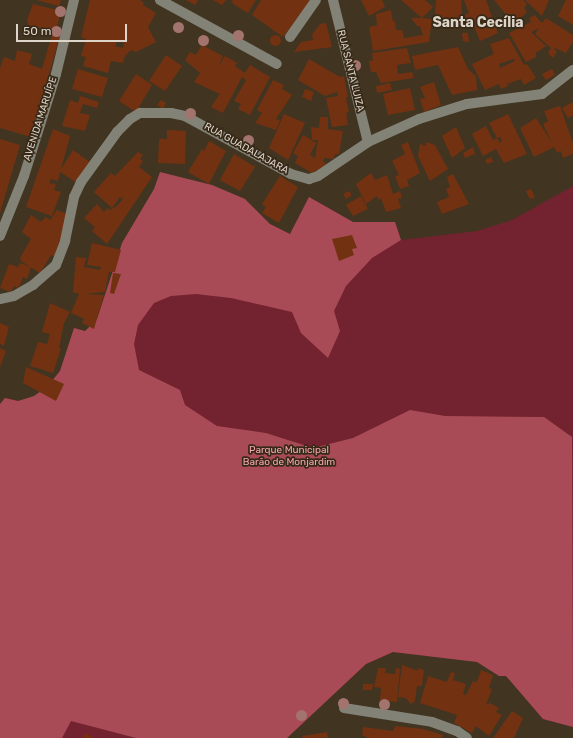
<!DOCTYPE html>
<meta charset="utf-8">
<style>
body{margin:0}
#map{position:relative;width:573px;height:738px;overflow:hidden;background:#413421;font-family:Rubik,sans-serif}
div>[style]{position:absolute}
.green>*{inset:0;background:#732330}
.forest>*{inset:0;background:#a94b57}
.building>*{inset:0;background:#723212}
.round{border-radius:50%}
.minor>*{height:10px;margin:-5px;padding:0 5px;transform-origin:5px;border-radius:5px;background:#828277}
.trees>*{width:11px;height:11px;margin:-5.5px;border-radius:50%;background:#a3736d}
span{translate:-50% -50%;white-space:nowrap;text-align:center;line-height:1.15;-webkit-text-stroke:3.5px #362917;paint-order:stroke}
.street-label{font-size:10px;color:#ded5ca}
.park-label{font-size:10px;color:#f4a6ac}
.district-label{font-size:14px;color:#ded5ca;font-weight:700}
.scale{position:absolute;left:16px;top:24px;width:111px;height:18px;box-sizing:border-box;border:2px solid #ded5ca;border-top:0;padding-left:5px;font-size:12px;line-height:14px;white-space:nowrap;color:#ded5ca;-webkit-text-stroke:3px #362917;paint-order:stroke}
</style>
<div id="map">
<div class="green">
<i style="clip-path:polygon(167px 174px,290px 234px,309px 197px,353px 222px,395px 222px,401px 240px,477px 231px,512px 220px,573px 186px,573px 727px,543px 719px,496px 664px,393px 652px,366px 664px,287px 738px,0 738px,0 404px,5px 398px,63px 411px,74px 328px,101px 337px)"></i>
</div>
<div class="forest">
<i style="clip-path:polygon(160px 172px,212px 185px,245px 199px,270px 224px,290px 234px,309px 197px,353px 222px,395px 222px,401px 240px,372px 258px,346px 286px,334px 311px,340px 331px,328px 358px,301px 333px,292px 312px,231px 298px,196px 294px,171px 296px,154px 303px,138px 325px,134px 344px,139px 370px,180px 390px,185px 405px,217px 426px,266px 433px,313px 448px,353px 438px,410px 410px,445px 416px,544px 417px,572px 437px,573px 727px,543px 719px,506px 676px,499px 676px,477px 662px,393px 652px,366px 664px,287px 738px,136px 738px,71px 721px,62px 738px,0 738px,0 404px,5px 398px,18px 401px,34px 396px,47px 387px,60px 371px,74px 328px,85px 331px,97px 319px,122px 243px,154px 189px)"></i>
</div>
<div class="building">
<i style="clip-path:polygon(36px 0,61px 0,59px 6px)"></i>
<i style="clip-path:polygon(evenodd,90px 0,140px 0,144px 3px,143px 5px,156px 13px,148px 27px,156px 42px,136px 52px,131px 50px,125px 56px,123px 63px,111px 61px,108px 73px,83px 66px,86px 57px,81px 56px,86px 39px,81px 37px,90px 0,117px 41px,124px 43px,123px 48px,115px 46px,117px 41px)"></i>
<i style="clip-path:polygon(186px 0,198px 0,195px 5px)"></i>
<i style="clip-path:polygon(213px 0,226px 0,222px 5px)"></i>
<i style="clip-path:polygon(232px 0,256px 0,248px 13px,233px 4px)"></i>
<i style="clip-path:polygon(261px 0,312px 0,283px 37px,252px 15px)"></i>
<i style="clip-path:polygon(361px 0,382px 0,385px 7px,369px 16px)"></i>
<i style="clip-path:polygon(401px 0,425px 0,433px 7px,422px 18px,432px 19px,429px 42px,373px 51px,369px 27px,377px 25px,376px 14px,391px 10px,393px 22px,395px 21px,396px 30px,402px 30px,404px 38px,423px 35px,420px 26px,417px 26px,411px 18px,422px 18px)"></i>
<i style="clip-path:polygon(436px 0,461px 0,463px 26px,456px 29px,434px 27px)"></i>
<i style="clip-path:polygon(464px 0,486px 0,498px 33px,480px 41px,472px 21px,466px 23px,465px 14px,469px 13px)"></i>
<i style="clip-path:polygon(494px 0,523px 0,527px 4px,524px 8px,527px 12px,514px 24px)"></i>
<i style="clip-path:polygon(525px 0,549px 0,542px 16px)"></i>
<i style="clip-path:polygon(566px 0,573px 0,573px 25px,558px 16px)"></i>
<i style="clip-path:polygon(33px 4px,61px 11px,56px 31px,61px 32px,31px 137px,0 128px,0 68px,4px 57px,15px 61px,17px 50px,32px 54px,29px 64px,42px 69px,53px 31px,28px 25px,27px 20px)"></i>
<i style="clip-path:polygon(535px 15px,542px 23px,546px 18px,573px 35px,573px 42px,566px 53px,553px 47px,557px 52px,553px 58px,548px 53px,551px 48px,535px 34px,539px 28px,531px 32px,546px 46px,536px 53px,536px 57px,526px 62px,509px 33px,531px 22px,529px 18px)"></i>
<i style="clip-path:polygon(326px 23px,332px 47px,294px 52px,301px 42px,313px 40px,312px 35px,320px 24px)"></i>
<i style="clip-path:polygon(462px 33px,468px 33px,469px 42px,463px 41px)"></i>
<i class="round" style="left:269.5px;top:34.5px;width:11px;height:11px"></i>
<i style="clip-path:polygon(evenodd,509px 38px,524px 65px,527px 64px,536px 78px,524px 85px,521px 79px,507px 84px,508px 86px,501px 89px,499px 84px,485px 90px,472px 64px,494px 54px,490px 44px,509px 38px,514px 59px,515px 61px,500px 68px,499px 64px,514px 59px)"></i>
<i style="clip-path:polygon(202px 45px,223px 56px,218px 67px,225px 56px,237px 63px,235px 66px,245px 73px,250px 65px,270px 77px,250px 115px,238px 109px,241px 104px,234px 101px,246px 80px,242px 77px,223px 113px,211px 107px,220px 94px,194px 82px,200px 73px,185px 60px,190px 52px,196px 55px)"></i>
<i style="clip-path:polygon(458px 47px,468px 69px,476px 76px,477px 90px,452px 95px,438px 65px,415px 70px,412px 56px)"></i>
<i style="clip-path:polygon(407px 48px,411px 63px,397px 65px,398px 74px,412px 72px,414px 78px,381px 83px,376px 72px,371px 72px,369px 61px,373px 60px,372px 53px)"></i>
<i style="clip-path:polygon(166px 55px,182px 66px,165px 91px,149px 81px)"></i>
<i style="clip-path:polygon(309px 59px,340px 77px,344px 76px,348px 97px,346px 98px,349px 112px,346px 113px,348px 125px,332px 127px,326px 98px,338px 96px,337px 92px,325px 96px,298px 80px)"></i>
<i style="clip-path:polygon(78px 69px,108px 78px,102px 97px,72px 89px)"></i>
<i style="clip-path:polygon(552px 69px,555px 75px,546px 80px,542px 74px)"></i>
<i style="clip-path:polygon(136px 74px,152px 85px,136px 112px,119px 101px)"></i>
<i style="clip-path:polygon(273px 80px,284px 85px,282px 89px,292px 95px,276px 119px,280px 120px,276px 130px,255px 123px,262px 113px,257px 110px)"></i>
<i style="clip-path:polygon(434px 82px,441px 105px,424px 112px,420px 99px,425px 98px,420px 87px)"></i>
<i style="clip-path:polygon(390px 83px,392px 90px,377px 93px,376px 86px)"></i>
<i style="clip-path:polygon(410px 88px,415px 110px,388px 115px,383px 94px)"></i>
<i style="clip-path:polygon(305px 89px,314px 92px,311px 101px,302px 97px)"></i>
<i style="clip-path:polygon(80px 96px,99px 102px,97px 108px,83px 104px,80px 113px,90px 115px,85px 131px,62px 126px,70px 100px,78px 103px)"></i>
<i style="clip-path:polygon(161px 100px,166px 103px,163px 109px,157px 105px)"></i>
<i style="clip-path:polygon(573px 102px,573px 116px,568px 118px,562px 108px)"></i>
<i style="clip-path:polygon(560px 106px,573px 143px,573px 154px,563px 158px,561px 151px,557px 153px,554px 147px,534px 157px,520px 128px,536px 118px,552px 143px,543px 124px,548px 121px,544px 111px)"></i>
<i style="clip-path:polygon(284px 114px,305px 123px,288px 160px,269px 148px)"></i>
<i style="clip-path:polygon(508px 114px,527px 154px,504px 163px,496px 149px,483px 156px,472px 134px,486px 126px,493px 140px,497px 138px,500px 143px,502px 141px,500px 137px,497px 138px,489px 123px)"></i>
<i style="clip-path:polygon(320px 117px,328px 117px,328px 129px,343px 131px,339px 154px,335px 154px,334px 159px,324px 158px,323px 162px,327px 164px,312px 173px,295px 163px,298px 156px,293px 153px,303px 135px,316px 143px,310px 155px,315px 158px,318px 140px,312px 140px,311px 127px,319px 128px)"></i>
<i style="clip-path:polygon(456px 127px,465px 148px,452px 158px,442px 136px)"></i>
<i style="clip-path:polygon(53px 129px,70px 136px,61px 169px,73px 150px,90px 162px,77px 183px,60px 172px,58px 181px,51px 179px,49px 183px,56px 184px,54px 190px,61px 192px,52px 216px,26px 207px)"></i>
<i style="clip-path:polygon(167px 130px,186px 131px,185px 164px,158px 163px,159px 139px,167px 139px)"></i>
<i style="clip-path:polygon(0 139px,20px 145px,0 213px)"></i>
<i style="clip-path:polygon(209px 141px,226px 151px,209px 184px,188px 172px,202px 149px,204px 151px)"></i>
<i style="clip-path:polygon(408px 142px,420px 173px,407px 180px,409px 186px,400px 189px,395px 176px,399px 175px,392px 161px,405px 154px,401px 145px)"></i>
<i style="clip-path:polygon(426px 142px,435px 145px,448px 169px,430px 181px,418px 156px,420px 144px,426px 146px)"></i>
<i style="clip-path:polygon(473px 147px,475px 154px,465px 158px,463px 153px)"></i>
<i style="clip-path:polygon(138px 152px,143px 155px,140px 159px,143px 161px,139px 167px,152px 177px,107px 244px,92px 231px,95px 227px,84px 218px,97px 204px,104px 212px,108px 208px,110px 210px,117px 206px,123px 199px,120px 197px,112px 208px,94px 192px,111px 173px,115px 176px)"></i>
<i style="clip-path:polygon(234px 154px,255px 167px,240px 191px,220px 180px)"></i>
<i style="clip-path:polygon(491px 157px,493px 162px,487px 164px,485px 160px)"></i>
<i style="clip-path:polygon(371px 173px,375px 180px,387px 175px,393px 194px,400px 191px,402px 198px,398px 199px,401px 208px,386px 212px,381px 198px,379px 200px,377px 196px,366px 204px,356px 184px)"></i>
<i style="clip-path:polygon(453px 174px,469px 204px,442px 214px,437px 202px,449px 197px,446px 189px,450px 187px,447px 177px)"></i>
<i style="clip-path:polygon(280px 176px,298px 187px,279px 223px,262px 213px,266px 207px,262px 204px)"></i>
<i style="clip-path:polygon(531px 189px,535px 197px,530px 199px,526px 191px)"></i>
<i style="clip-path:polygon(349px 191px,352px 195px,346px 199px,343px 194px)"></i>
<i style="clip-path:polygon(361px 196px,368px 209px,353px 216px,346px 205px)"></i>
<i style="clip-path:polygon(57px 210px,67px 214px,59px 248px,55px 257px,51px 255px,40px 273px,21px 261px,20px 258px,31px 239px,22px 232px,31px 215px,41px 222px,46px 217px,50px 220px)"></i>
<i style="clip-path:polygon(352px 235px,357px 248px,352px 249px,354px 255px,339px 261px,332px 239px)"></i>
<i style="clip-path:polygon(92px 243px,121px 250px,115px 272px,109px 272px,105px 292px,85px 294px,104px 295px,94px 329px,82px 323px,84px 319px,71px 313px,79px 294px,73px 292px,76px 257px,86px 258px,84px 267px,100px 270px,101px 267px,87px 265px)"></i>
<i style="clip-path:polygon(20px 263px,31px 267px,27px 279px,23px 277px,20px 285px,17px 288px,14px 286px,11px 292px,0 288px,9px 264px,18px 267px)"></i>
<i style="clip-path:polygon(113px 273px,121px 274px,114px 294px,110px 293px)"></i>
<i style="clip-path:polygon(50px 303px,70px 312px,64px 323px,59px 348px,61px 348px,53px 373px,30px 366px,38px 342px,47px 344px,50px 334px,42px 332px)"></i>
<i style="clip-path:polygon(0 323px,9px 327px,4px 346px,0 344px)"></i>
<i style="clip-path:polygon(0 348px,6px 351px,0 367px)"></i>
<i style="clip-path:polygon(26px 367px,64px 384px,56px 401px,23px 383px)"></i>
<i style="clip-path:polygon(402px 665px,418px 671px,418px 668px,424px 670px,422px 686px,417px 686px,415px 701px,411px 704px,406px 698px,398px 697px)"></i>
<i style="clip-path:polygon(378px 668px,386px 668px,385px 673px,395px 674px,396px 668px,400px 669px,397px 702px,380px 700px,381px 688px,374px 687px)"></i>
<i style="clip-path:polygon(481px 670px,493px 675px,489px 688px,492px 689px,486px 705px,490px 703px,499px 708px,496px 712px,502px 715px,489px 736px,476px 726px,472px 733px,454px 723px,457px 715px,420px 703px,428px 676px,447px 682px,451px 672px,455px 673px,453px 680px,466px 684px,463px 694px,466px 695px,473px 681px,477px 682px)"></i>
<i style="clip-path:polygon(363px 684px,373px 684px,372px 690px,363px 690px)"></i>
<i style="clip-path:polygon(512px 711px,523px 718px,514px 738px,493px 738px)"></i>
<i style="clip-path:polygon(395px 726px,423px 729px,443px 735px,442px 738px,368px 738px,362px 735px,363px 727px,393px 731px)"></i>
<i style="clip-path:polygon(327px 732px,328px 738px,303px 738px,302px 736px)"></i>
<i style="clip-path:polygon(86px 733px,93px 738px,82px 738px)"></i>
</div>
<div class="minor">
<i style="left:160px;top:0;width:133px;rotate:28.7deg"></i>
<i style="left:333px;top:0;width:146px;rotate:76.2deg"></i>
<i style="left:290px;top:37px;width:45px;rotate:-54.9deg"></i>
<i style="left:0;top:236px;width:65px;rotate:-68.2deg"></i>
<i style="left:24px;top:176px;width:107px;rotate:-72.6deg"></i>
<i style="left:56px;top:74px;width:76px;rotate:-76.3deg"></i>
<i style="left:0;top:299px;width:14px;rotate:-12deg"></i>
<i style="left:14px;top:296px;width:22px;rotate:-30deg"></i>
<i style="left:33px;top:285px;width:30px;rotate:-41deg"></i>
<i style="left:56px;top:265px;width:26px;rotate:-69deg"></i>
<i style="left:65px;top:241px;width:45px;rotate:-78.4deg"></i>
<i style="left:74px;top:197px;width:17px;rotate:-65deg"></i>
<i style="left:81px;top:182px;width:62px;rotate:-54.2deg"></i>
<i style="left:117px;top:132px;width:18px;rotate:-45deg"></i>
<i style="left:130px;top:119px;width:12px;rotate:-31deg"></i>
<i style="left:140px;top:113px;width:31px"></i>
<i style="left:171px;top:113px;width:14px;rotate:12deg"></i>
<i style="left:185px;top:116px;width:121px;rotate:28.7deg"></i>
<i style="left:291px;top:174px;width:19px;rotate:16deg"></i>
<i style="left:309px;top:179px;width:9px;rotate:-18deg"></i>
<i style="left:318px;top:176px;width:60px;rotate:-34.2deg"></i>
<i style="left:368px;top:142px;width:56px;rotate:-24.3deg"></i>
<i style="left:419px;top:119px;width:50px;rotate:-17.4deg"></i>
<i style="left:467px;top:104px;width:76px;rotate:-7.6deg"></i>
<i style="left:542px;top:94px;width:39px;rotate:-38deg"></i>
<i style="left:344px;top:708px;width:89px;rotate:9deg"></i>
<i style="left:432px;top:722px;width:27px;rotate:20deg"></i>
<i style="left:457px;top:731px;width:12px;rotate:35deg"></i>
</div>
<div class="trees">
<i style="left:60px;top:11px"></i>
<i style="left:178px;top:27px"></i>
<i style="left:56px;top:31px"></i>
<i style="left:238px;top:35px"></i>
<i style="left:203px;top:40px"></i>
<i style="left:355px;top:65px"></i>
<i style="left:190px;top:113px"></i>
<i style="left:248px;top:140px"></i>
<i style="left:343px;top:703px"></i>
<i style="left:384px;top:704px"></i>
<i style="left:301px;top:715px"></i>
</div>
<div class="street-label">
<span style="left:350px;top:71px;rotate:76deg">RUA SANTA LUIZA</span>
<span style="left:41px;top:119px;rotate:-72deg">AVENIDA MARUÍPE</span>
<span style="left:246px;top:149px;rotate:29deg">RUA GUADALAJARA</span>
</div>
<div class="park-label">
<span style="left:289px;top:456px">Parque Municipal<br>Barão de Monjardim</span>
</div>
<div class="district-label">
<span style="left:478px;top:23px">Santa Cecília</span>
</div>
<div class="scale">50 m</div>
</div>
